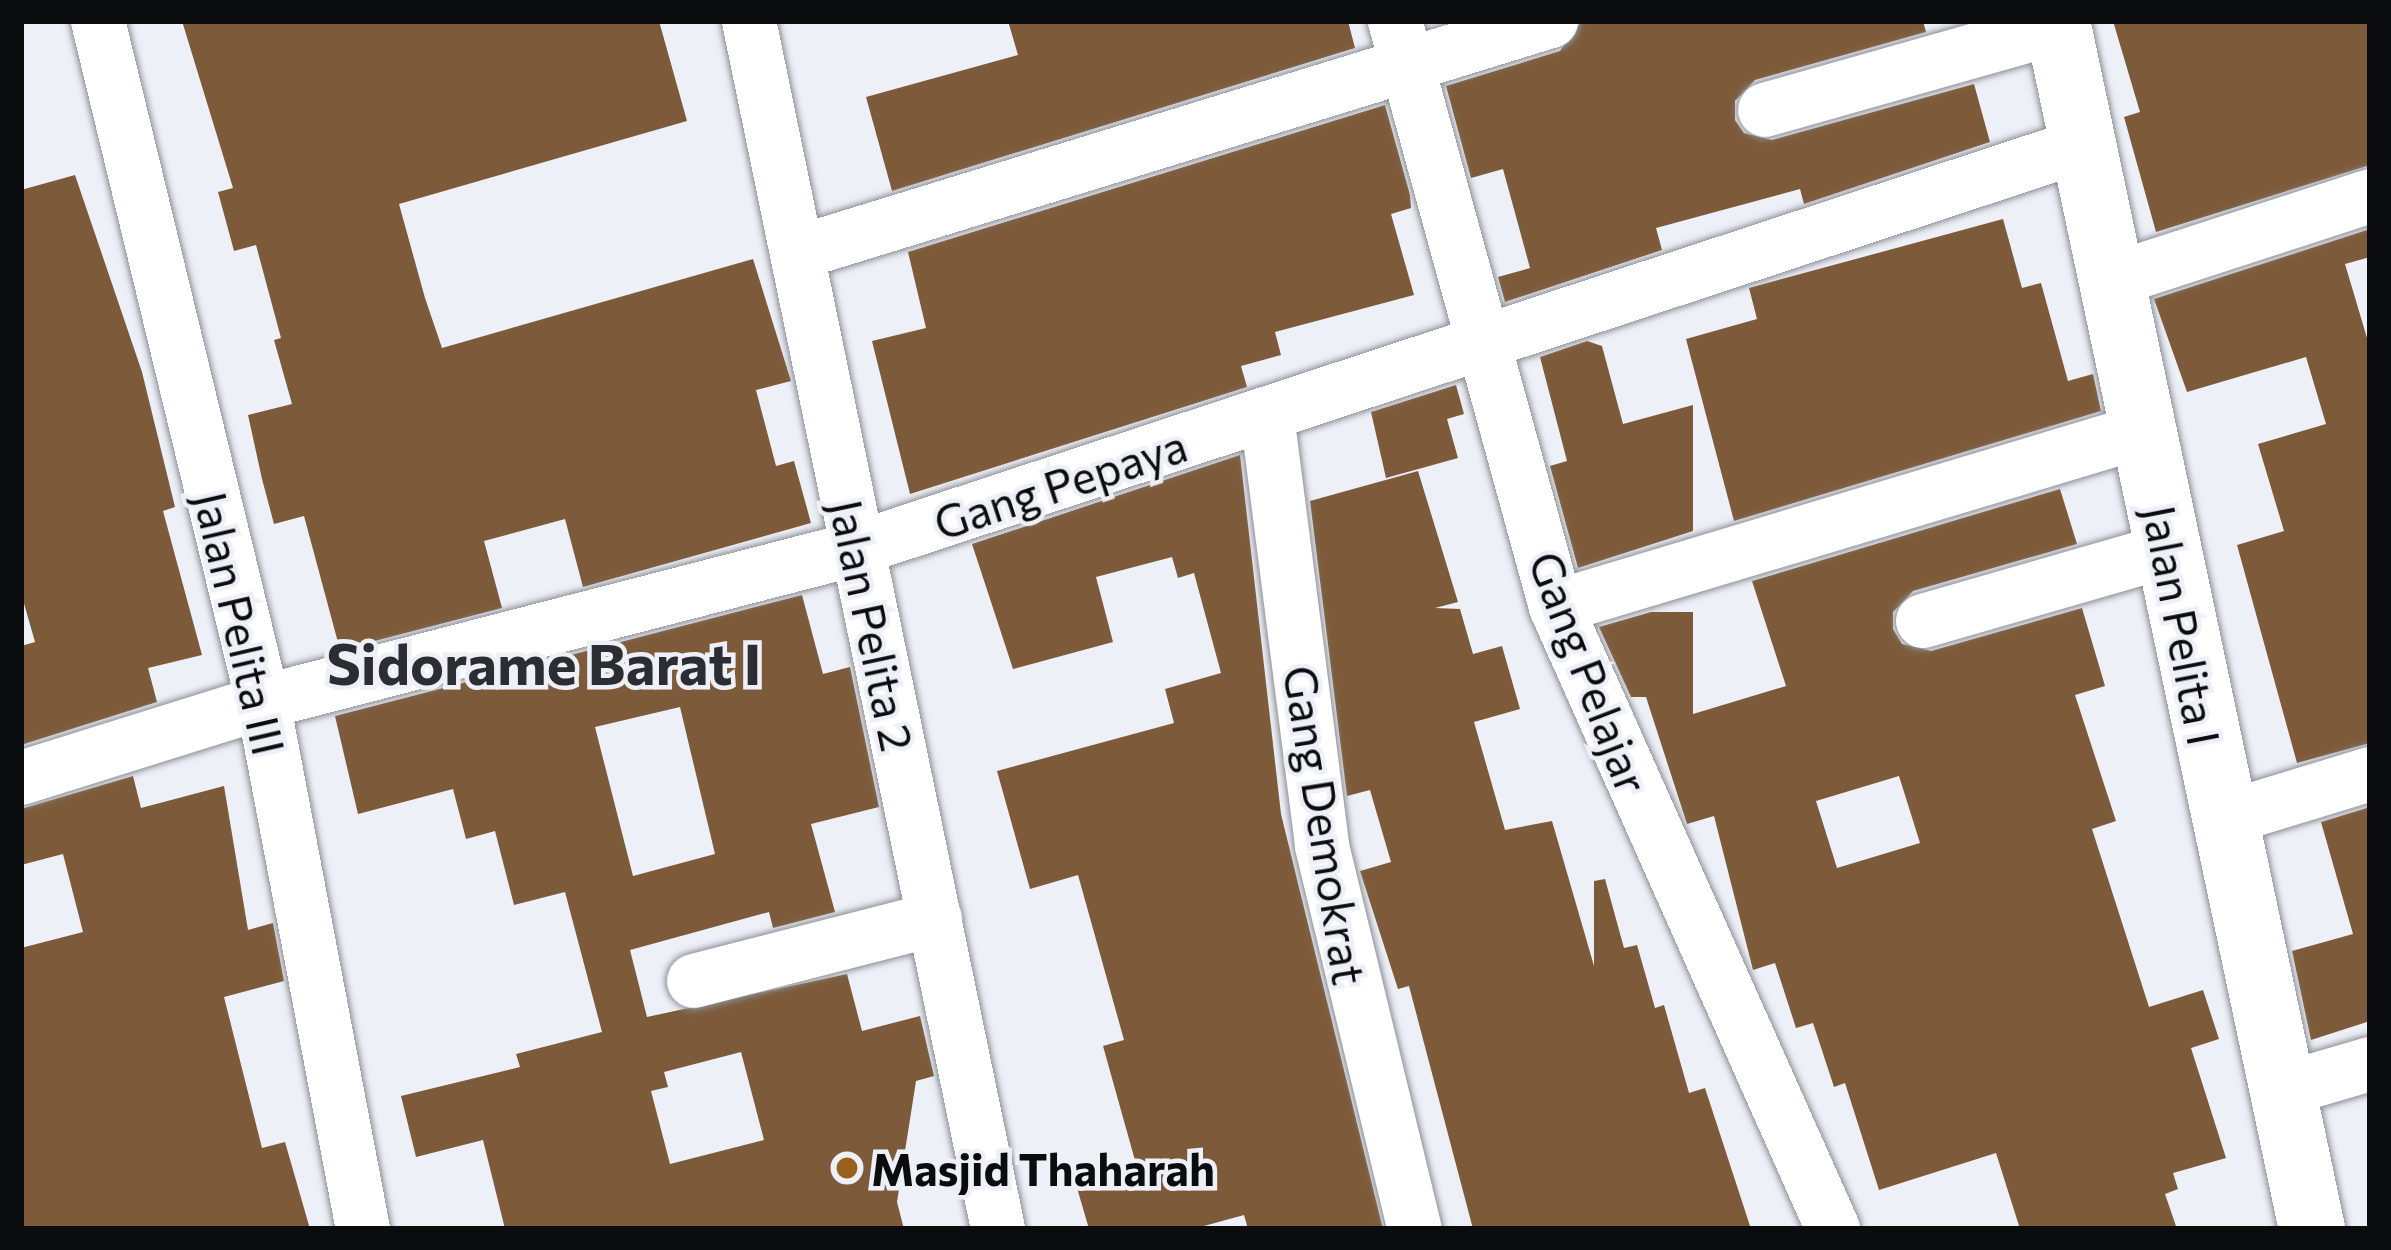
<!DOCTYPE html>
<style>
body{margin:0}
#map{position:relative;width:2391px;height:1250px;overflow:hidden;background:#edf0f7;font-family:Commissioner,sans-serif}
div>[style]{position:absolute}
.building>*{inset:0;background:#7d5b3a}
.roads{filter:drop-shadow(0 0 3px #8e9096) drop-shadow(0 0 3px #8e9096)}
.street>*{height:54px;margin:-27px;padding:0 27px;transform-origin:27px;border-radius:27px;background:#fff}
.secondary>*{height:66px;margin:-33px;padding:0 33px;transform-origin:33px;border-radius:33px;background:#fff}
.dots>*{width:33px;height:33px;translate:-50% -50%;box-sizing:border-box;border:6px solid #edf0f7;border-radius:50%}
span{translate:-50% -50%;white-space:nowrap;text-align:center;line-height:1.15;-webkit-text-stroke:9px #edf0f7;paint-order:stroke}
.street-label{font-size:45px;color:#0b0c0e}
.poi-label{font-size:45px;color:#0b0c0e;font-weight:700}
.left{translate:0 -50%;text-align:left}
.district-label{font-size:57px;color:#2b2d32;font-weight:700}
.frame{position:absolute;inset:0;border:24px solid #0b0c0e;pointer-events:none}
</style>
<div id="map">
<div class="building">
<i style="clip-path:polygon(182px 21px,659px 21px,687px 121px,399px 204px,425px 298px,442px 348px,753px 259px,791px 381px,756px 390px,776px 466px,794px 461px,811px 523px,583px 587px,565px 519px,484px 541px,502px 608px,340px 650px,304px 516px,274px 524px,262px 479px,248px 415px,292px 404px,274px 340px,281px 338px,256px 245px,234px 251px,218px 192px,233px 188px)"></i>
<i style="clip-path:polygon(1008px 21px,1348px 21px,1355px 48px,892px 191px,866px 97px,1018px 55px)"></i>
<i style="clip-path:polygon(1582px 21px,1923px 21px,1926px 32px,1755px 80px,1735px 101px,1735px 120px,1744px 133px,1772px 140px,1974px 84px,1990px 142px,1804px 204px,1800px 189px,1656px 228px,1662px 250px,1505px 302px,1498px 277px,1530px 268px,1503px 169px,1471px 178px,1446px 86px,1560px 51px)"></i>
<i style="clip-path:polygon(2113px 21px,2370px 21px,2370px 165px,2156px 232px,2124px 117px,2140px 112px)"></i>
<i style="clip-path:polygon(1385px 105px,1410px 195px,1411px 208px,1391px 214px,1414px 295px,1275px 332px,1281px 355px,1241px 366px,1247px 387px,910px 494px,872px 341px,926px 328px,908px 252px)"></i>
<i style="clip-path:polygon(75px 175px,142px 372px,175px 507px,163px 511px,202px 655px,148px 668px,157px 702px,21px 745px,21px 646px,35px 642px,21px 593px,21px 190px)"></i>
<i style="clip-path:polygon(2003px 219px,2022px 288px,2041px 283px,2068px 381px,2093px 374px,2101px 411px,1734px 521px,1686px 339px,1757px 319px,1749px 288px)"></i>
<i style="clip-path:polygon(2370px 229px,2370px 257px,2345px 264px,2370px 348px,2370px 743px,2297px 763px,2237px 545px,2284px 531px,2258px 444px,2326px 424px,2306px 357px,2187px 392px,2154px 299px)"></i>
<i style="clip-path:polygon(1587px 341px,1602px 346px,1623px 424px,1693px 405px,1693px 531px,1578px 568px,1550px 466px,1567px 461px,1540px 357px)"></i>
<i style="clip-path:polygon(1456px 385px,1464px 414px,1447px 419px,1458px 458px,1386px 478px,1371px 412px)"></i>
<i style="clip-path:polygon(1240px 455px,1281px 814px,1383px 1229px,1248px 1229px,1244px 1215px,1193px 1229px,1089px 1229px,1075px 1181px,1136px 1164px,1103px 1046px,1124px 1040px,1078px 875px,1030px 889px,997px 771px,1174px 723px,1165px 689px,1221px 673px,1194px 573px,1178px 578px,1172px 557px,1096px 577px,1113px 642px,1013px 669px,972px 544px)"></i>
<i style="clip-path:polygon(1418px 471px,1458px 602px,1435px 608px,1460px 609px,1473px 654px,1502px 646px,1520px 709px,1474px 722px,1505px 830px,1552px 821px,1594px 966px,1594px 881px,1605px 879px,1624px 948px,1637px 945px,1655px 1008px,1664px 1005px,1689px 1093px,1705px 1088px,1751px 1229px,1473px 1229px,1409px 986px,1398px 989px,1360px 871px,1391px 862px,1370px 790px,1347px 796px,1310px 501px)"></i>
<i style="clip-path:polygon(evenodd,2060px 489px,2077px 544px,1913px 591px,1893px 612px,1893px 629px,1902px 644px,1931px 651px,2082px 608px,2105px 686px,2075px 695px,2116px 821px,2092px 829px,2149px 1007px,2203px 990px,2219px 1039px,2191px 1048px,2226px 1158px,2173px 1173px,2178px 1189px,2165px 1194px,2177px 1229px,2020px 1229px,1996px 1153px,1879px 1190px,1845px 1083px,1834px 1087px,1813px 1023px,1796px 1028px,1775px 963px,1753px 970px,1714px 816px,1687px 824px,1646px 697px,1631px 697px,1599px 627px,1651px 612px,1693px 612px,1693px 714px,1786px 686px,1752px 581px,2060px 489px,1899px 776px,1920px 843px,1837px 868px,1816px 801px,1899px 776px)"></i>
<i style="clip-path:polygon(evenodd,802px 595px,823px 674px,850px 667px,879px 807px,811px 824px,835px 912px,773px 928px,769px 912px,630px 950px,647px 1017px,847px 974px,862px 1031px,920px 1016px,934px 1076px,916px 1081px,897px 1202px,904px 1229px,505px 1229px,483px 1140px,416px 1157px,401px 1096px,520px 1067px,516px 1054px,602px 1032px,565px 892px,514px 905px,495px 831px,466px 839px,453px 789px,358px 814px,335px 716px,802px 595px,680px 707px,715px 854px,633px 876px,595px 727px,680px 707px,802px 595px,741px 1052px,764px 1140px,670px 1164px,651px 1091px,668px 1087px,664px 1072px,741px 1052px)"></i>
<i style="clip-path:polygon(133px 776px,141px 808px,224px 786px,248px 930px,273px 923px,284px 981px,224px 997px,262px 1148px,285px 1142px,310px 1229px,21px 1229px,21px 948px,83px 932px,63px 854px,21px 865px,21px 809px)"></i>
<i style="clip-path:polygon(2370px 807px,2370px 1021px,2311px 1040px,2292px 951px,2353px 934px,2321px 822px)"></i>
</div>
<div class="roads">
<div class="street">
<i style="left:98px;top:21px;width:701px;rotate:76.38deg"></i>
<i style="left:263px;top:702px;width:536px;rotate:79.26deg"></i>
<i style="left:749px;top:21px;width:1233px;rotate:78.35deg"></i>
<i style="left:1395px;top:21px;width:608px;rotate:74.64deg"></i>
<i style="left:1556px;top:607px;width:681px;rotate:65.99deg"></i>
<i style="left:1765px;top:110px;width:305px;rotate:-15.8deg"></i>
<i style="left:800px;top:252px;width:786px;rotate:-17.1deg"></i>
<i style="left:2115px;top:279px;width:268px;rotate:-18deg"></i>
<i style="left:1267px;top:415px;width:434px;rotate:82.7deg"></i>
<i style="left:1322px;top:846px;width:394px;rotate:76.4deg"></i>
<i style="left:1556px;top:607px;width:616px;rotate:-16.7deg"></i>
<i style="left:1923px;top:621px;width:253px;rotate:-16.1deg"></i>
<i style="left:21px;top:778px;width:254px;rotate:-17.4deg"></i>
<i style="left:263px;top:702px;width:611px;rotate:-14.49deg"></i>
<i style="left:855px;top:549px;width:1296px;rotate:-18.21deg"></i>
<i style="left:2223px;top:819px;width:154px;rotate:-17deg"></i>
<i style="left:694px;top:981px;width:249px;rotate:-14.4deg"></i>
<i style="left:2281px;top:1090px;width:93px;rotate:-16.3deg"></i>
</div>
<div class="secondary">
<i style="left:2057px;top:21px;width:1235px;rotate:78.08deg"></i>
</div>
</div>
<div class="dots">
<i style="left:847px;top:1168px;background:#995f1d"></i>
</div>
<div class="street-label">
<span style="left:1060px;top:483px;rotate:-18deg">Gang Pepaya</span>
<span style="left:241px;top:623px;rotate:77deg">Jalan Pelita III</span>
<span style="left:873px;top:625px;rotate:78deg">Jalan Pelita 2</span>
<span style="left:2183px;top:625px;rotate:79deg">Jalan Pelita I</span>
<span style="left:1590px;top:672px;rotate:69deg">Gang Pelajar</span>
<span style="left:1326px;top:825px;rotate:81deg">Gang Demokrat</span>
</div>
<div class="poi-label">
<span class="left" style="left:871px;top:1168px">Masjid Thaharah</span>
</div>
<div class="district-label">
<span style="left:544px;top:663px">Sidorame Barat I</span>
</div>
<div class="frame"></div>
</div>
